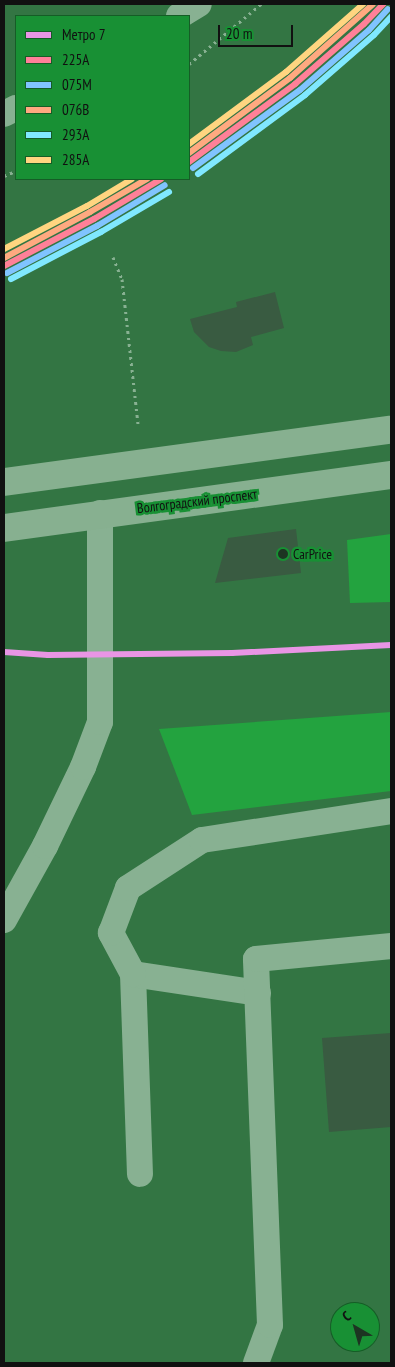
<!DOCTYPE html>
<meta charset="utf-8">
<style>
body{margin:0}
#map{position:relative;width:395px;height:1367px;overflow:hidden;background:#337543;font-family:"PT Sans Narrow",sans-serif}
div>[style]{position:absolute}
.green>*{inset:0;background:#23a33f}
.building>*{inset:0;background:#395b41}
.path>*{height:3px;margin-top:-1.5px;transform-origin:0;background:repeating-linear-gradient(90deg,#88b192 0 2.5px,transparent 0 6.5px)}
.minor>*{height:26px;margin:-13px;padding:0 13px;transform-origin:13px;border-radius:13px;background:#88b192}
.major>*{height:28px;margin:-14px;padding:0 14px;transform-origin:14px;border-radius:14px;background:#87b090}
.rail-1>*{height:6px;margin:-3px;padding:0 3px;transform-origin:3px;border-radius:3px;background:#ff8098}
.rail-2>*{height:6px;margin:-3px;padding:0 3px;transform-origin:3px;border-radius:3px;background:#80c4ff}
.rail-3>*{height:6px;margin:-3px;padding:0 3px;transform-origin:3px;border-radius:3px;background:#ffa980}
.rail-4>*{height:6px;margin:-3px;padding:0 3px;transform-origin:3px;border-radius:3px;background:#80e8ff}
.rail-5>*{height:6px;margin:-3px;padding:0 3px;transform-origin:3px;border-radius:3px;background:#ffd580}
.metro-1>*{height:6px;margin:-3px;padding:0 3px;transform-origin:3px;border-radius:3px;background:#e995e5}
.dots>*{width:14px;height:14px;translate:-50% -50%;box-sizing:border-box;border:2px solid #189034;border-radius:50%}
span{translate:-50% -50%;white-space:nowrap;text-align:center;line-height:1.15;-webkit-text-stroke:5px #189034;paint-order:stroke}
.street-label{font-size:14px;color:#111}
.poi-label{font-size:14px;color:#111}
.left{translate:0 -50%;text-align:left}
.frame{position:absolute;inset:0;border:5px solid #111;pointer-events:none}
.legend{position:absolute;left:15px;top:15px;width:175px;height:165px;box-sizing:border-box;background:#189034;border:1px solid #155d26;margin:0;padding:6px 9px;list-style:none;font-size:15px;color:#111}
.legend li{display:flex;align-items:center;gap:10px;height:25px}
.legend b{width:25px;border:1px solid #155d26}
.north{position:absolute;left:330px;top:1302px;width:50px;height:50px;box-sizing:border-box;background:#189034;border:1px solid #155d26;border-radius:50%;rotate:322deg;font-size:14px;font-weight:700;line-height:20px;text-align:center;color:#111}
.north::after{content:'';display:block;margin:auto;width:18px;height:22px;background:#1d3422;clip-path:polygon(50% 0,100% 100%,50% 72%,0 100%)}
.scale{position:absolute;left:218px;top:25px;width:75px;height:22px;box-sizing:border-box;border:2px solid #111;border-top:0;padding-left:6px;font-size:15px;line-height:18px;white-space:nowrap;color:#111;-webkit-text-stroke:4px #189034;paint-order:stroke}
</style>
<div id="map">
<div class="green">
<i style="clip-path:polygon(391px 534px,391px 602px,350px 603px,347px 540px)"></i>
<i style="clip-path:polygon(391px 712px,391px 791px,192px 815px,159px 729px)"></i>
</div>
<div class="building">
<i style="clip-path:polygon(275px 292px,284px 328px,251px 337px,253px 345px,236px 352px,221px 351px,209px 347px,194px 332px,190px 319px,237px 307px,236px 302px)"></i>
<i style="clip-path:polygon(296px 529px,301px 573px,215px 583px,228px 538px)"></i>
<i style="clip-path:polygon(391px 1033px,391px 1127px,329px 1132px,322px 1038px)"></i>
</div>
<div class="path">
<i style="left:189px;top:64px;width:94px;rotate:-39.8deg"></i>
<i style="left:4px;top:176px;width:13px;rotate:-23deg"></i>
<i style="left:113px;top:257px;width:24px;rotate:68deg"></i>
<i style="left:122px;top:279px;width:146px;rotate:83.7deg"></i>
</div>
<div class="minor">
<i style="left:179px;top:16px;width:23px;rotate:-31deg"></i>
<i style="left:4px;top:114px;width:13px;rotate:-27deg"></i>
<i style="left:4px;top:920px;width:85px;rotate:-61deg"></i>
<i style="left:45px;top:846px;width:88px;rotate:-64.3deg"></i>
<i style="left:83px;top:767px;width:48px;rotate:-69.3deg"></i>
<i style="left:100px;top:722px;width:209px;rotate:-90deg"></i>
<i style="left:133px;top:974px;width:200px;rotate:88deg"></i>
<i style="left:258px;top:993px;width:126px;rotate:-171.4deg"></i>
<i style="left:133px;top:974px;width:47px;rotate:-118.2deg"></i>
<i style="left:111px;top:933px;width:48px;rotate:-69.3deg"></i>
<i style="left:128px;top:888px;width:88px;rotate:-33deg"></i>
<i style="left:202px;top:840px;width:191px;rotate:-8.7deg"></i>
<i style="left:256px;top:1363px;width:40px;rotate:-69.8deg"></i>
<i style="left:270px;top:1325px;width:366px;rotate:-92.2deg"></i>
<i style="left:256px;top:959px;width:136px;rotate:-5.5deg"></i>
</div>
<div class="major">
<i style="left:4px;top:482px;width:390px;rotate:-7.7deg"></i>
<i style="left:4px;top:528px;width:391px;rotate:-7.8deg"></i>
</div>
<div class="rail-1">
<i style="left:189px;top:162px;width:132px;rotate:-36.3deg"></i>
<i style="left:295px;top:84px;width:91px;rotate:-41deg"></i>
<i style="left:364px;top:24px;width:28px;rotate:-46deg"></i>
<i style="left:4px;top:266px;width:102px;rotate:-27.6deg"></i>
<i style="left:94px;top:219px;width:78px;rotate:-30.8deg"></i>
</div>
<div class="rail-2">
<i style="left:193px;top:168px;width:132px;rotate:-36.1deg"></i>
<i style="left:300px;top:90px;width:91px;rotate:-41deg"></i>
<i style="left:369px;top:30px;width:28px;rotate:-48deg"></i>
<i style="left:7px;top:273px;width:102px;rotate:-27.6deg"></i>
<i style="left:97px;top:226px;width:79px;rotate:-31.1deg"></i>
</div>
<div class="rail-3">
<i style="left:189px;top:153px;width:126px;rotate:-36.6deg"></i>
<i style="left:290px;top:78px;width:111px;rotate:-41.7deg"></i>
<i style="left:4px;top:258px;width:98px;rotate:-28.1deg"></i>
<i style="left:90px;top:212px;width:66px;rotate:-30.1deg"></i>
</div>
<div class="rail-4">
<i style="left:198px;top:174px;width:133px;rotate:-36.4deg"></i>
<i style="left:305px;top:95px;width:91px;rotate:-41deg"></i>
<i style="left:374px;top:35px;width:25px;rotate:-47deg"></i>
<i style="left:11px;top:279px;width:102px;rotate:-27.6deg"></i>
<i style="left:101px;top:232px;width:79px;rotate:-30.5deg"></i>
</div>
<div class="rail-5">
<i style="left:189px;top:144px;width:121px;rotate:-36.6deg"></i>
<i style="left:286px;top:72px;width:103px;rotate:-41.4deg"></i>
<i style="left:4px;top:249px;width:93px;rotate:-27.4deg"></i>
<i style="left:87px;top:206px;width:52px;rotate:-31deg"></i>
</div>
<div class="metro-1">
<i style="left:4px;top:652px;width:44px;rotate:3.9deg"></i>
<i style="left:48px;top:655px;width:184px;rotate:-0.6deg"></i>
<i style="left:232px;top:653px;width:159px;rotate:-2.9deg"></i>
</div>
<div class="dots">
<i style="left:283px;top:554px;background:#1d3422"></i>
</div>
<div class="street-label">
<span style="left:197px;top:501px;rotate:-7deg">Волгоградский проспект</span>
</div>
<div class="poi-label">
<span class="left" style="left:293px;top:554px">CarPrice</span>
</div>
<div class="frame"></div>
<ul class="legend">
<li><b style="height:6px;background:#e995e5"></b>Метро 7</li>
<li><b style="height:6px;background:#ff8098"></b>225А</li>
<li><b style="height:6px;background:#80c4ff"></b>075М</li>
<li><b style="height:6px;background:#ffa980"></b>076В</li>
<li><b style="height:6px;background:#80e8ff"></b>293А</li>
<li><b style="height:6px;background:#ffd580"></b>285А</li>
</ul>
<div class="north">С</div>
<div class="scale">20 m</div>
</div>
